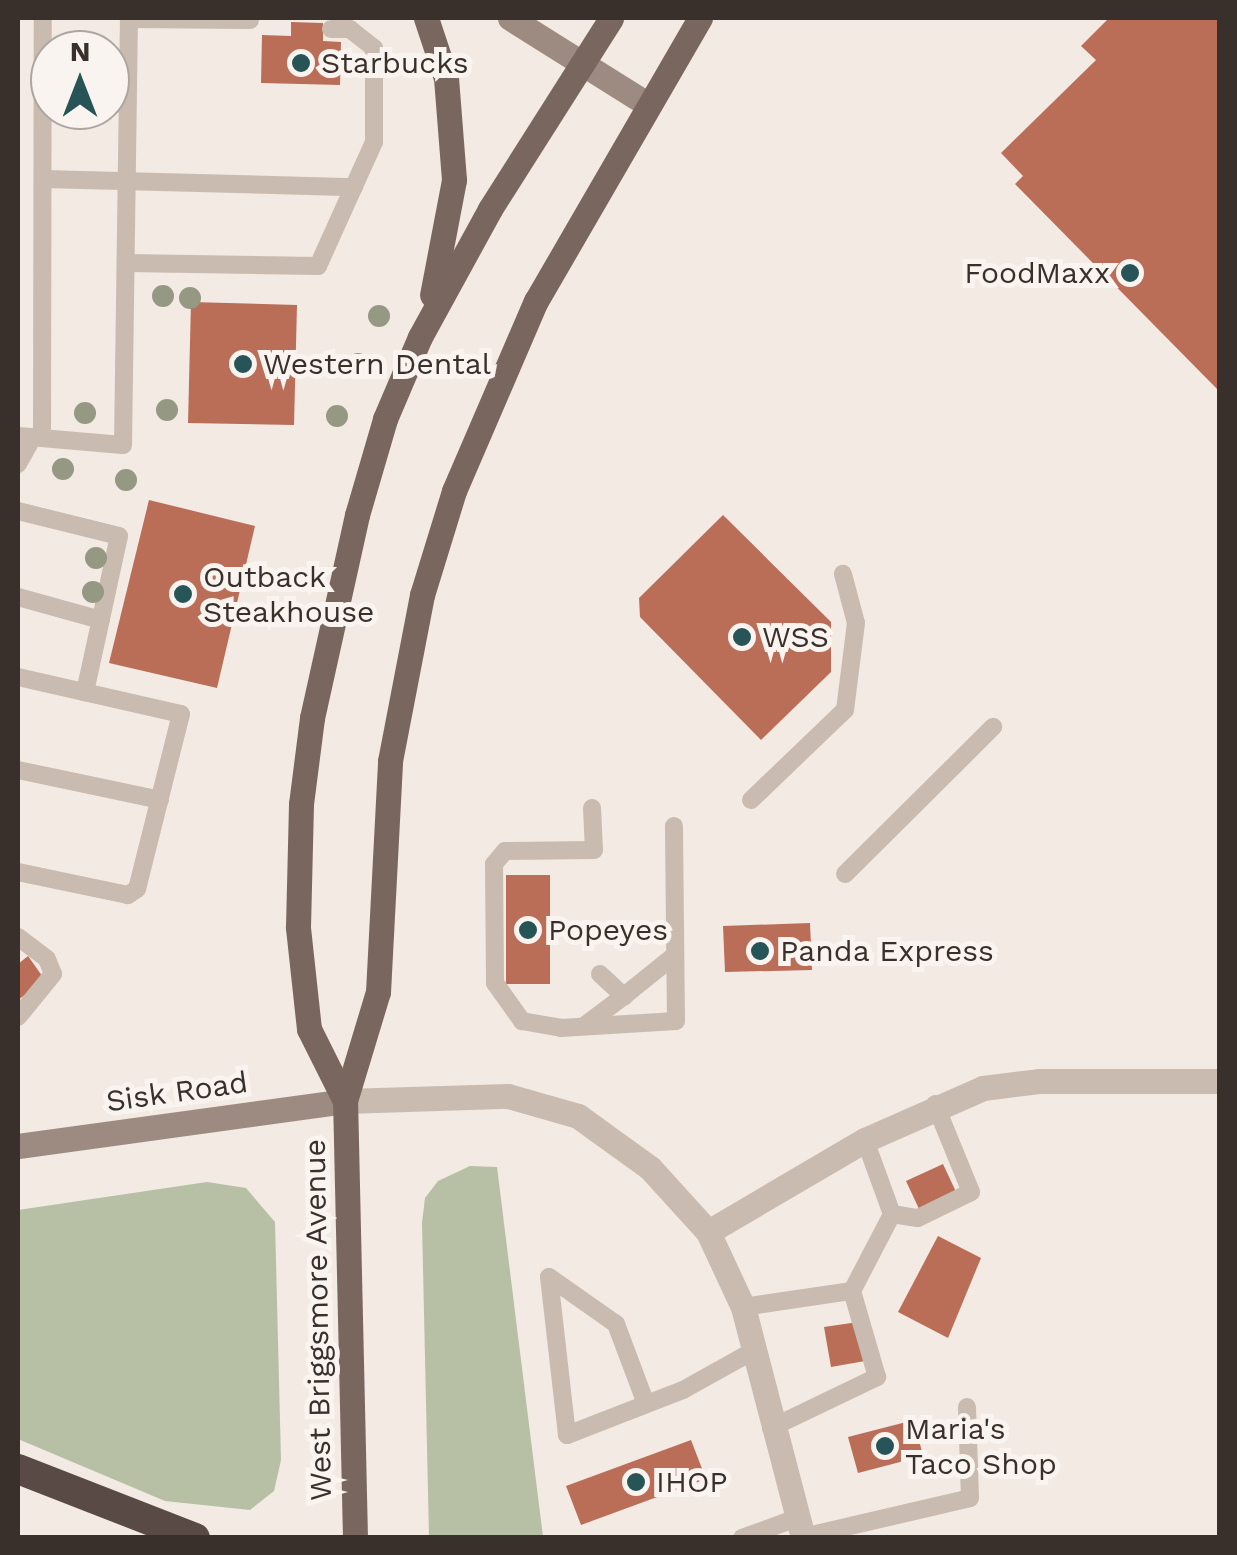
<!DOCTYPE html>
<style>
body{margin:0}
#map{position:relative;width:1237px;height:1555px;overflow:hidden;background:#f2eae3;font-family:"Work Sans",sans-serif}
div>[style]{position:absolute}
.green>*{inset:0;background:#b7c0a4}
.building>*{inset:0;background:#ba6e58}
.service>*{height:18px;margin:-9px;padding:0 9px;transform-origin:9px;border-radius:9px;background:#c9bbaf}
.minor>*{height:25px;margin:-12.5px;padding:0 12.5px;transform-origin:12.5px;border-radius:12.5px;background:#c9bbaf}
.tertiary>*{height:25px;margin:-12.5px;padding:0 12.5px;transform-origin:12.5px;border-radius:12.5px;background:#c9bbaf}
.secondary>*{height:25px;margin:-12.5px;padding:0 12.5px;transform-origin:12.5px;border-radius:12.5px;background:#9d8a81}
.primary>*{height:25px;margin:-12.5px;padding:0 12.5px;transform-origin:12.5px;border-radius:12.5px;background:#79675f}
.motorway>*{height:30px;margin:-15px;padding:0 15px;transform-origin:15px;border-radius:15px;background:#594a45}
.trees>*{width:22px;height:22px;margin:-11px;border-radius:50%;background:#959882}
.dots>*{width:28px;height:28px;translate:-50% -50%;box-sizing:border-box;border:5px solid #f9f4ef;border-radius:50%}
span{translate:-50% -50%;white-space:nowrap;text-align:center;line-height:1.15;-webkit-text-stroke:10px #f9f4ef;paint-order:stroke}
.poi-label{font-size:30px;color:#39302c}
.left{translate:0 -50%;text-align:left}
.right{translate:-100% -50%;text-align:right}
.street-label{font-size:30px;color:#39302c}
.frame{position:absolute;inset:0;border:20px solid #39302c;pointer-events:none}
.north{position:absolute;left:30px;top:30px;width:100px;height:100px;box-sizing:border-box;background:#f9f4ef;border:2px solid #aca6a1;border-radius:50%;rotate:0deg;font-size:28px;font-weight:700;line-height:40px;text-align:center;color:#39302c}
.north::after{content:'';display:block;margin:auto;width:35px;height:45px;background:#265457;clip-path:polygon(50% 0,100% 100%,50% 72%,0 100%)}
</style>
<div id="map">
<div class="green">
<i style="clip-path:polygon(470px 1166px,497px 1167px,543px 1537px,429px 1537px,422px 1223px,425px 1198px,438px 1181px)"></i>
<i style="clip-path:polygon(207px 1182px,246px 1188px,275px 1222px,281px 1460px,274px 1491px,250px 1510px,165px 1501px,18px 1439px,18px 1210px)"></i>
</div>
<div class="building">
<i style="clip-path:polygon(1109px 18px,1220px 18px,1220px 392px,1015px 184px,1023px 176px,1001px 153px,1096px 60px,1081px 46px)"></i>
<i style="clip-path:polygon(291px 22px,323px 23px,323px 41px,341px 42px,340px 85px,261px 83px,262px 35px,291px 36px)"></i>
<i style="clip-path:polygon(191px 302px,297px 305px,294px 425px,188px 423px)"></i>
<i style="clip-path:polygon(149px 500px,255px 526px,217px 688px,109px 663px)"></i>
<i style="clip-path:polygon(723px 515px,831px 622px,831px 672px,761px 740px,640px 617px,639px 598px)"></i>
<i style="clip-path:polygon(506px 875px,550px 875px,550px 984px,506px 984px)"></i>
<i style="clip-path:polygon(810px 923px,812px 970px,725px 972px,723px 926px)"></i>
<i style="clip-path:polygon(28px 956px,45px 980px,18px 1000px,18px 964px)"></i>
<i style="clip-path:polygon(943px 1164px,957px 1194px,920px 1211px,906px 1181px)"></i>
<i style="clip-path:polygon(938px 1236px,981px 1258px,948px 1338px,898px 1312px)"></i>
<i style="clip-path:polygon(858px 1322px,865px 1361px,831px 1367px,824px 1327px)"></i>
<i style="clip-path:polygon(914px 1420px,923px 1456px,858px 1473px,848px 1437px)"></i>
<i style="clip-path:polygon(691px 1440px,706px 1479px,581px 1525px,566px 1486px)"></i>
</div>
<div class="service">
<i style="left:129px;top:19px;width:121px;rotate:0.5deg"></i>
<i style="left:43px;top:179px;width:311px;rotate:1.5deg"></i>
<i style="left:126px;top:263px;width:192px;rotate:0.9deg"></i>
<i style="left:318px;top:266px;width:136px;rotate:-65.7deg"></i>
<i style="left:374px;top:142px;width:94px;rotate:-90deg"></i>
<i style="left:374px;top:48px;width:31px;rotate:-142deg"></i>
<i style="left:350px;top:29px;width:19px;rotate:180deg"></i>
<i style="left:18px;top:436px;width:105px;rotate:4.9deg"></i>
<i style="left:123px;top:445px;width:427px;rotate:-89.2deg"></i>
<i style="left:42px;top:437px;width:419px;rotate:-89.9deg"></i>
<i style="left:18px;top:464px;width:31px;rotate:-61deg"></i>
<i style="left:18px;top:511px;width:104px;rotate:13.9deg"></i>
<i style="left:119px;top:536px;width:160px;rotate:102.3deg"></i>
<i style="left:18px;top:597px;width:86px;rotate:15.5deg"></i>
<i style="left:18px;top:677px;width:167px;rotate:12.8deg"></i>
<i style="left:181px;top:714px;width:180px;rotate:104.1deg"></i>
<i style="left:137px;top:889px;width:11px;rotate:146deg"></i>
<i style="left:128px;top:895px;width:112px;rotate:-168.2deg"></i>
<i style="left:18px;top:770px;width:145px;rotate:11.9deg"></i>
<i style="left:751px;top:800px;width:130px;rotate:-43.8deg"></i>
<i style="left:845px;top:710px;width:88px;rotate:-82.8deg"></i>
<i style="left:856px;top:623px;width:51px;rotate:-104.9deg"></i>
<i style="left:592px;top:808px;width:42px;rotate:87.3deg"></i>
<i style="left:594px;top:850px;width:89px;rotate:179.4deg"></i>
<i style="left:505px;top:851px;width:17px;rotate:130deg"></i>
<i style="left:494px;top:864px;width:119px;rotate:89.5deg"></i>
<i style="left:495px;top:983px;width:47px;rotate:54.6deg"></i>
<i style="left:522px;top:1021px;width:40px;rotate:10deg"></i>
<i style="left:561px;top:1028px;width:115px;rotate:-3.5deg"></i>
<i style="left:676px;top:1021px;width:195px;rotate:-90.6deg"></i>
<i style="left:845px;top:874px;width:209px;rotate:-44.8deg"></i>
<i style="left:18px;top:937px;width:36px;rotate:37deg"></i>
<i style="left:47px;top:959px;width:16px;rotate:68deg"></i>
<i style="left:53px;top:974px;width:55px;rotate:129.1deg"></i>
<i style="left:600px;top:974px;width:33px;rotate:43deg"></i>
<i style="left:624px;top:996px;width:65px;rotate:-38.8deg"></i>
<i style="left:584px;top:1026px;width:50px;rotate:-36.9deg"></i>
<i style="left:865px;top:1140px;width:79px;rotate:70deg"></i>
<i style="left:892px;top:1214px;width:26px;rotate:9deg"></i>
<i style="left:918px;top:1218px;width:59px;rotate:-26.1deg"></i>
<i style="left:971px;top:1192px;width:95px;rotate:-112.2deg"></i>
<i style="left:549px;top:1277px;width:159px;rotate:83.5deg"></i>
<i style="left:567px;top:1435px;width:124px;rotate:-21.2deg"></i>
<i style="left:683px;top:1390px;width:80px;rotate:-29.1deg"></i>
<i style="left:549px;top:1277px;width:82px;rotate:35deg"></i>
<i style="left:616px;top:1324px;width:85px;rotate:69.4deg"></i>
<i style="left:743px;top:1307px;width:110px;rotate:-8.4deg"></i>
<i style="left:852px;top:1291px;width:87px;rotate:-62.5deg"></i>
<i style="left:771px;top:1428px;width:118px;rotate:-25.7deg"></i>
<i style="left:877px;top:1377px;width:90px;rotate:-106.2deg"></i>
<i style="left:803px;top:1537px;width:171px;rotate:-13.1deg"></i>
<i style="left:970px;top:1498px;width:91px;rotate:-91.9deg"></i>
<i style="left:742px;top:1538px;width:59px;rotate:-20deg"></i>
</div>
<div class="minor">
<i style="left:708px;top:1232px;width:182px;rotate:-30.4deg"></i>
<i style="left:865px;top:1140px;width:129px;rotate:-23.8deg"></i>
<i style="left:983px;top:1088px;width:56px;rotate:-7.1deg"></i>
<i style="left:1039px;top:1081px;width:181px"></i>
</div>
<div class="tertiary">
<i style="left:345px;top:1101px;width:163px;rotate:-1.8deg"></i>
<i style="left:508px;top:1096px;width:73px;rotate:15.9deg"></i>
<i style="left:578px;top:1116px;width:89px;rotate:35.8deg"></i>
<i style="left:650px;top:1168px;width:86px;rotate:47.8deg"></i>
<i style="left:708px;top:1232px;width:83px;rotate:65deg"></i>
<i style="left:743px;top:1307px;width:239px;rotate:75.4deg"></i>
</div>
<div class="secondary">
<i style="left:510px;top:18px;width:162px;rotate:32.1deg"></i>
<i style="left:18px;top:1146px;width:330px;rotate:-7.8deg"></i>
</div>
<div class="primary">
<i style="left:426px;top:18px;width:63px;rotate:71.6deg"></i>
<i style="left:446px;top:78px;width:102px;rotate:85.5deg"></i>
<i style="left:454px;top:180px;width:117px;rotate:100.8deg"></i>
<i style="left:345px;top:1101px;width:80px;rotate:-116.6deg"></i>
<i style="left:309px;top:1029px;width:103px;rotate:-96.2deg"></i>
<i style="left:298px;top:927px;width:123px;rotate:-88.6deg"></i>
<i style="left:301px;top:804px;width:87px;rotate:-82.7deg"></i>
<i style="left:312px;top:718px;width:208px;rotate:-77.5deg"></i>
<i style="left:357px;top:515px;width:100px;rotate:-73.7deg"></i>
<i style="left:385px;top:419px;width:89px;rotate:-66.9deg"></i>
<i style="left:420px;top:337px;width:146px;rotate:-61.3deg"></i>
<i style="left:490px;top:209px;width:226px;rotate:-57.6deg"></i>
<i style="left:355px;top:1538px;width:437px;rotate:-91.3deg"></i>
<i style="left:345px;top:1101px;width:114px;rotate:-73.2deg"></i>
<i style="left:378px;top:992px;width:231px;rotate:-87deg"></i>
<i style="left:390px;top:761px;width:169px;rotate:-79.1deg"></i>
<i style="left:422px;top:595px;width:109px;rotate:-72.9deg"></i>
<i style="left:454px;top:491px;width:207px;rotate:-66.7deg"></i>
<i style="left:536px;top:301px;width:327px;rotate:-59.9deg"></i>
</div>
<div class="motorway">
<i style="left:18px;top:1469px;width:190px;rotate:21.3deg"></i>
</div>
<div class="trees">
<i style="left:163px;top:296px"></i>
<i style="left:190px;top:298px"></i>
<i style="left:379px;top:316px"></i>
<i style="left:358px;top:364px"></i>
<i style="left:167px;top:410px"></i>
<i style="left:85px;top:413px"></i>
<i style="left:337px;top:416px"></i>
<i style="left:63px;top:469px"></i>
<i style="left:126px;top:480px"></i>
<i style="left:96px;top:558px"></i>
<i style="left:93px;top:592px"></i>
</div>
<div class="dots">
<i style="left:301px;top:63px;background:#265457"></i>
<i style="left:1130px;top:273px;background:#265457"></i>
<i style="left:243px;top:364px;background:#265457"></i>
<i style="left:183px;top:594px;background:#265457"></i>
<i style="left:742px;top:637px;background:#265457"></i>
<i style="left:528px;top:930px;background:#265457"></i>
<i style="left:760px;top:951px;background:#265457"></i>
<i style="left:885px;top:1446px;background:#265457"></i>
<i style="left:636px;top:1482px;background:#265457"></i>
</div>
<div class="poi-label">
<span class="left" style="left:321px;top:63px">Starbucks</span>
<span class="right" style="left:1110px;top:273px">FoodMaxx</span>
<span class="left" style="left:263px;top:364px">Western Dental</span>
<span class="left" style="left:203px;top:594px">Outback<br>Steakhouse</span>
<span class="left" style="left:762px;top:637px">WSS</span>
<span class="left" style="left:548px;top:930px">Popeyes</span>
<span class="left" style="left:780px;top:951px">Panda Express</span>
<span class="left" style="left:905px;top:1446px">Maria's<br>Taco Shop</span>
<span class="left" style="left:656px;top:1482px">IHOP</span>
</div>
<div class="street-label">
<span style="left:177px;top:1092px;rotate:-8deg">Sisk Road</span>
<span style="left:318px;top:1320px;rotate:-91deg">West Briggsmore Avenue</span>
</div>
<div class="frame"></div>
<div class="north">N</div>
</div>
